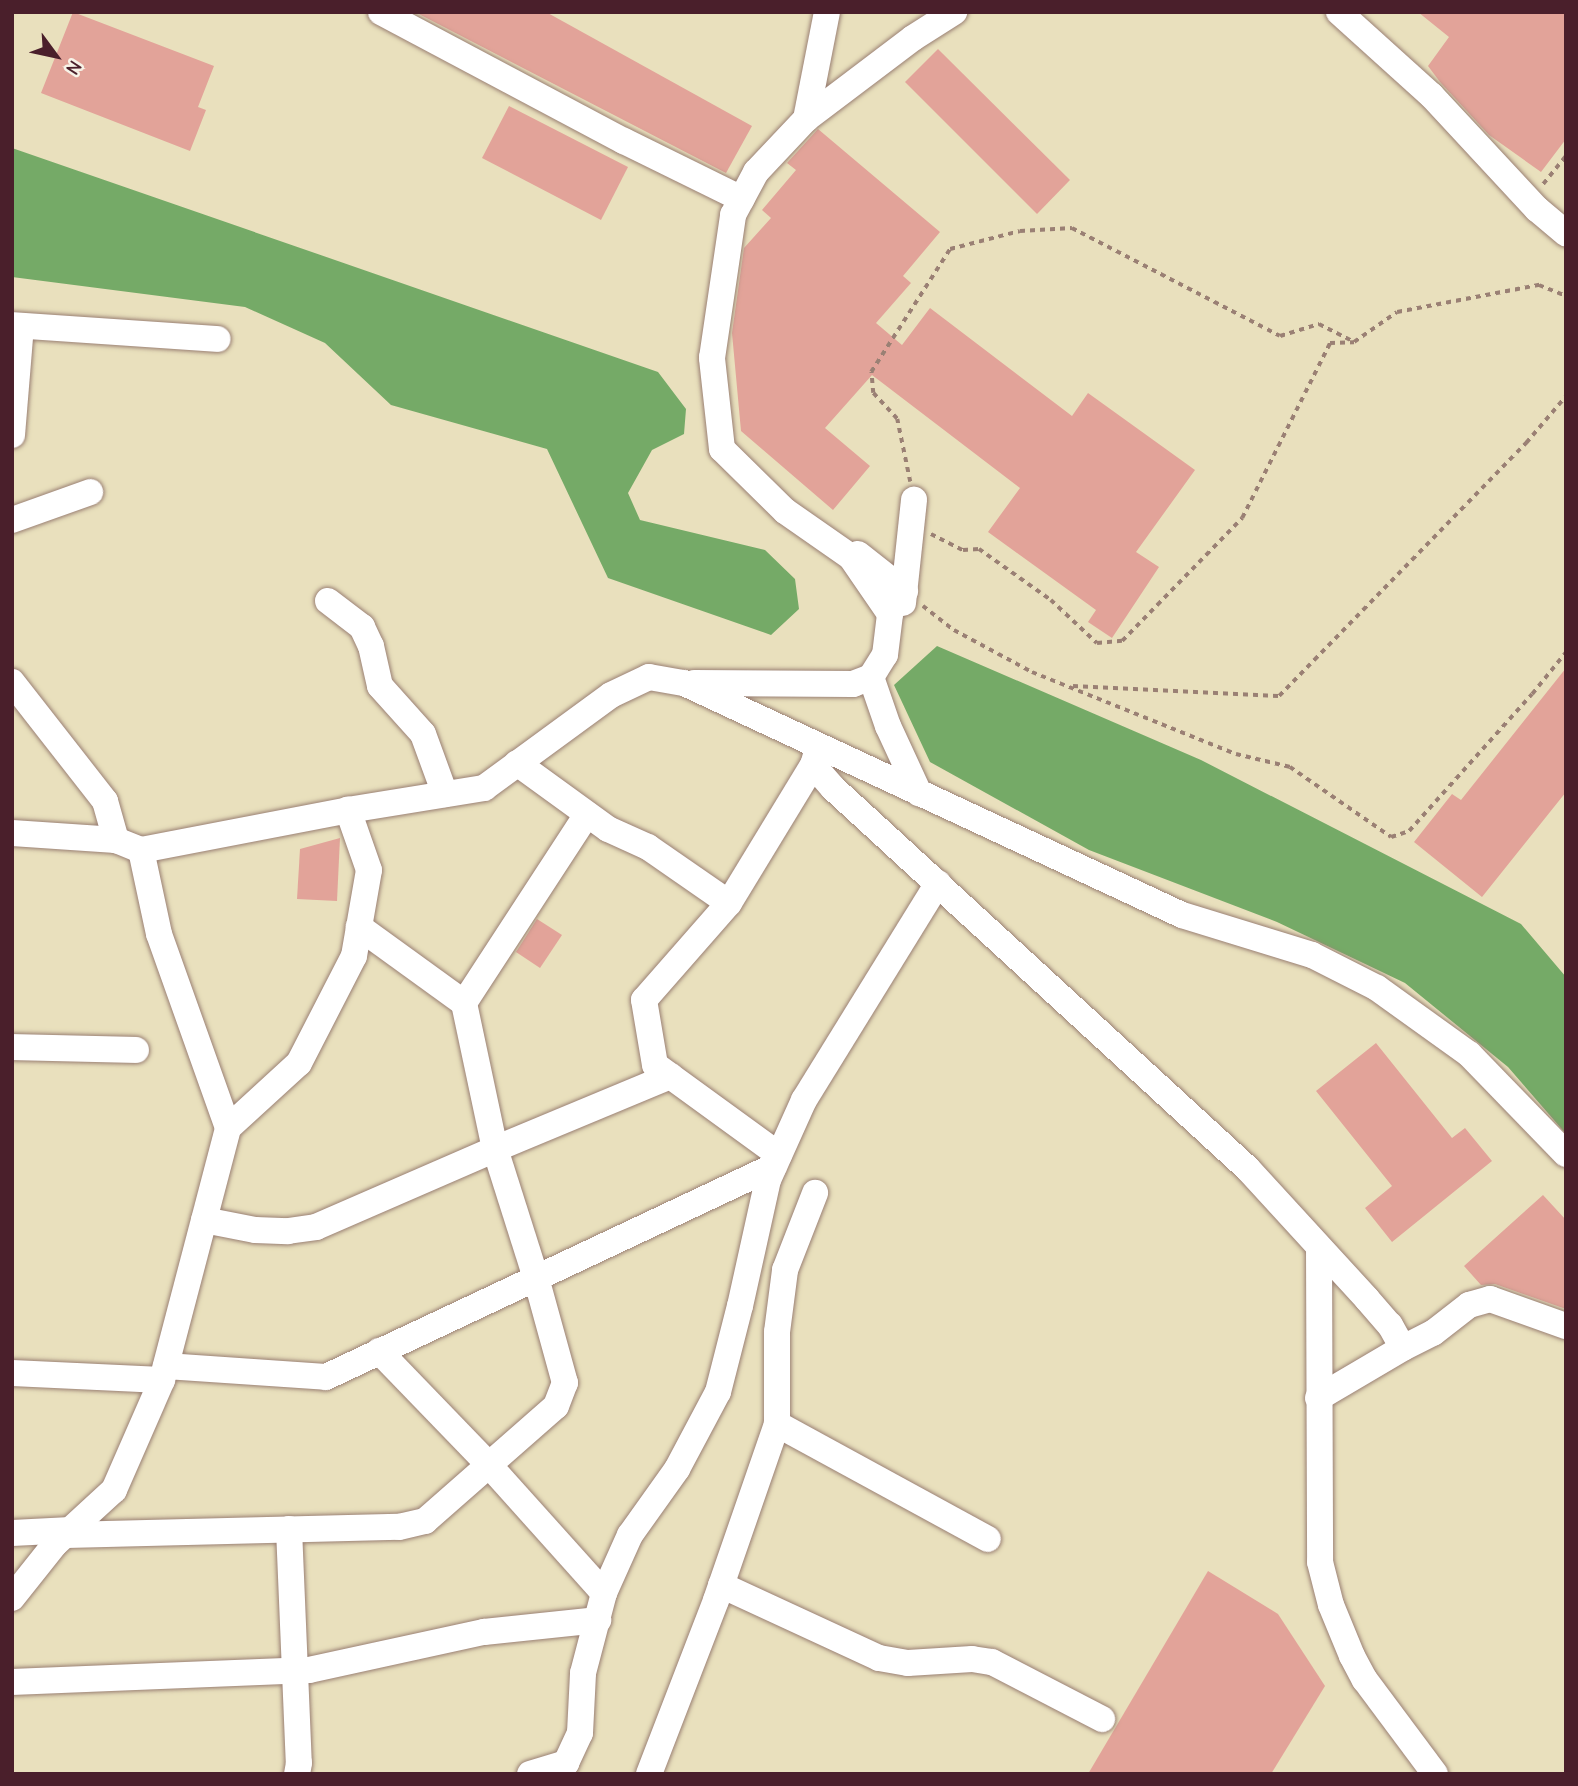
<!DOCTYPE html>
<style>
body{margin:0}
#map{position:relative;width:1578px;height:1786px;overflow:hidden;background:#e9e0bd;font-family:"Comic Neue",sans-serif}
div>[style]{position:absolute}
.forest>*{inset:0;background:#75aa67}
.building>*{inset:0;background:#e2a399}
.path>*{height:3.5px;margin-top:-1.75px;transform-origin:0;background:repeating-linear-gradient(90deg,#9a8074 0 5px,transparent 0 10px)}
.roads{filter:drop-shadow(0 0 2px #9a8074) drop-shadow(0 0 2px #9a8074)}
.minor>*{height:26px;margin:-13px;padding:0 13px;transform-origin:13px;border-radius:13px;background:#fff}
span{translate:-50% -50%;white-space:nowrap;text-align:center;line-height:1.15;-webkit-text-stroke:5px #f7f3e8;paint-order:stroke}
.frame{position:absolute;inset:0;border:14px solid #4a1f2b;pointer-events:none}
.north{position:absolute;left:21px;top:21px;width:70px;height:70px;-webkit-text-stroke:5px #f7f3e8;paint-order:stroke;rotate:123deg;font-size:19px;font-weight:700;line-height:28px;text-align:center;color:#4a1f2b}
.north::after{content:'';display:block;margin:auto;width:24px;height:32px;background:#4a1f2b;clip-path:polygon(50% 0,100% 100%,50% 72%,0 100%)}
</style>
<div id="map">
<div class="forest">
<i style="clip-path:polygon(12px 148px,658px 372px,686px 409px,684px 434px,652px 450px,628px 493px,640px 520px,765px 550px,795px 579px,799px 609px,771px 635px,608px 578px,547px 449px,391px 405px,325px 343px,245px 307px,12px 277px)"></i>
<i style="clip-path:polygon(937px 646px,1201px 760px,1521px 924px,1566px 977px,1566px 1134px,1508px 1067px,1405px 983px,1277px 922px,1089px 850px,930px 762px,894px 685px)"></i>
</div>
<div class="building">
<i style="clip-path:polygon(73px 12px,214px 66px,198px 107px,206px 110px,190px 151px,41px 93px)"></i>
<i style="clip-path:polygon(415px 12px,546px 12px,752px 126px,726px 173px)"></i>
<i style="clip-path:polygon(1418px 12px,1566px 12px,1566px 139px,1541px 172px,1489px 135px,1440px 82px,1428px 66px,1449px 37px)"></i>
<i style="clip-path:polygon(938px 49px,1070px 180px,1037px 214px,905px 82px)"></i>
<i style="clip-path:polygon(509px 106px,628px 167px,601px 220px,482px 158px)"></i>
<i style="clip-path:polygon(818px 129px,940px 232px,903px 276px,911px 283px,876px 323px,902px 345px,930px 308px,1072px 416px,1088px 393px,1195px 470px,1136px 552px,1159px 567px,1112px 638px,1088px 622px,1096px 610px,988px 532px,1020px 488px,872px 375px,825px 428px,870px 466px,833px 510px,741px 431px,732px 333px,744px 248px,771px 218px,762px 210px,796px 170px,787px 163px)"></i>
<i style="clip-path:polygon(1566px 668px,1566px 792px,1482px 897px,1414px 842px,1452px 794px,1461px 800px)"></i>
<i style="clip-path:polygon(340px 838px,337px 901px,297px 899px,300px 849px)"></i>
<i style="clip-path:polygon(537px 919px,562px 935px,540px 968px,516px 952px)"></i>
<i style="clip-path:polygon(1376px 1043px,1452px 1138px,1465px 1128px,1492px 1161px,1392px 1242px,1365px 1208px,1392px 1186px,1316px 1091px)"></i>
<i style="clip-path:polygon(1543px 1195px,1566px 1220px,1566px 1309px,1495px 1284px,1481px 1285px,1464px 1266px)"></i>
<i style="clip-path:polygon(1208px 1571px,1278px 1614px,1325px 1686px,1271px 1774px,1088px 1774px)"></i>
</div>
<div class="path">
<i style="left:1543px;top:184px;width:36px;rotate:-51deg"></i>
<i style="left:910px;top:482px;width:64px;rotate:-101.7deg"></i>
<i style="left:897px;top:419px;width:35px;rotate:-133deg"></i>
<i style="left:873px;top:393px;width:21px;rotate:-95deg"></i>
<i style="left:871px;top:372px;width:146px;rotate:-57.3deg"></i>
<i style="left:950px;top:249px;width:72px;rotate:-14.4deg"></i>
<i style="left:1020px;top:231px;width:52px;rotate:-3.3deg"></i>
<i style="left:1072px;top:228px;width:234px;rotate:27.4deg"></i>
<i style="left:1280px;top:336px;width:41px;rotate:-17.1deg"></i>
<i style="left:1319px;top:324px;width:37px;rotate:27deg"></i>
<i style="left:931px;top:534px;width:36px;rotate:27deg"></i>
<i style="left:963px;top:550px;width:16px;rotate:-4deg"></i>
<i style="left:979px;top:549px;width:88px;rotate:35.3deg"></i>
<i style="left:1051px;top:600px;width:63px;rotate:43.1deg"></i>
<i style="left:1097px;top:643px;width:25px;rotate:-5deg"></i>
<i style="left:1122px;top:641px;width:172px;rotate:-45.7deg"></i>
<i style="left:1242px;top:518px;width:196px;rotate:-63.3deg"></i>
<i style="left:1330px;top:343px;width:24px;rotate:-2deg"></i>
<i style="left:1354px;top:342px;width:52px;rotate:-34.9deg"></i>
<i style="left:1397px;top:312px;width:145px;rotate:-10.8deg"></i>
<i style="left:1539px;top:285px;width:29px;rotate:22deg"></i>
<i style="left:923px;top:606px;width:39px;rotate:38deg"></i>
<i style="left:954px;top:630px;width:89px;rotate:28.3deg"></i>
<i style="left:1032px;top:672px;width:220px;rotate:21.9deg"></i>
<i style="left:1236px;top:754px;width:56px;rotate:13.5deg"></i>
<i style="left:1290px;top:767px;width:123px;rotate:34.7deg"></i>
<i style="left:1391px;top:837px;width:19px;rotate:-18deg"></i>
<i style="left:1409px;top:831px;width:184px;rotate:-48.1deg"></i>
<i style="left:1532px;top:694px;width:54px;rotate:-51deg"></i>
<i style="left:1073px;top:686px;width:206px;rotate:2.8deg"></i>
<i style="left:1279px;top:696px;width:354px;rotate:-45.7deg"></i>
<i style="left:1526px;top:443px;width:62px;rotate:-49.6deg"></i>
</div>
<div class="roads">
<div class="minor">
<i style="left:381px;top:12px;width:275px;rotate:28deg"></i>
<i style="left:624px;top:141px;width:131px;rotate:26.2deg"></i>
<i style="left:1339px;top:12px;width:124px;rotate:42.1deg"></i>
<i style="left:1431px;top:95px;width:156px;rotate:47.1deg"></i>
<i style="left:1537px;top:209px;width:38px;rotate:40deg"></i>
<i style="left:806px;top:119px;width:109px;rotate:-78.9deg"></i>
<i style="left:12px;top:325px;width:206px;rotate:3.9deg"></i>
<i style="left:12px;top:435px;width:109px;rotate:-85.3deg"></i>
<i style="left:12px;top:520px;width:83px;rotate:-19.7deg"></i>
<i style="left:858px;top:554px;width:60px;rotate:38.2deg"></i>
<i style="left:328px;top:601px;width:43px;rotate:37.4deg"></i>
<i style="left:362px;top:627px;width:21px;rotate:65deg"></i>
<i style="left:371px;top:646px;width:41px;rotate:77.3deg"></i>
<i style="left:380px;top:686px;width:64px;rotate:48.1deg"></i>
<i style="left:423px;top:734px;width:64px;rotate:69.9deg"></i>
<i style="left:903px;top:603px;width:104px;rotate:-83.9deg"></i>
<i style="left:871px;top:677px;width:52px;rotate:70.9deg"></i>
<i style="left:888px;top:726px;width:74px;rotate:65.2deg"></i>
<i style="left:12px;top:682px;width:151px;rotate:52deg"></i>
<i style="left:105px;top:801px;width:41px;rotate:74.2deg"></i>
<i style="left:694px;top:683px;width:159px;rotate:0.4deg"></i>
<i style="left:853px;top:684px;width:19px;rotate:-21deg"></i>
<i style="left:871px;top:677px;width:26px;rotate:-58deg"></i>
<i style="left:885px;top:655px;width:41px;rotate:-83deg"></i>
<i style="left:890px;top:614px;width:69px;rotate:-124.4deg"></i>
<i style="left:851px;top:557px;width:80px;rotate:-145.1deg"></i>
<i style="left:785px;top:511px;width:88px;rotate:-135.5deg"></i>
<i style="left:722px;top:449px;width:92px;rotate:-96.3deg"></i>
<i style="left:712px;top:358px;width:145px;rotate:-81.6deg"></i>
<i style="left:733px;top:215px;width:49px;rotate:-61.9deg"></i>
<i style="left:756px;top:172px;width:73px;rotate:-46.7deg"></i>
<i style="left:806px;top:119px;width:134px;rotate:-37.1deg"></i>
<i style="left:913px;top:38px;width:49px;rotate:-32.4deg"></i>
<i style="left:818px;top:748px;width:18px;rotate:106deg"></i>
<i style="left:813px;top:765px;width:30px;rotate:49deg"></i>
<i style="left:833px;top:788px;width:563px;rotate:42.55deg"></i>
<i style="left:1248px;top:1169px;width:176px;rotate:47.5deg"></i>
<i style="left:1367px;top:1299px;width:35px;rotate:49deg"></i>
<i style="left:1390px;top:1325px;width:26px;rotate:61deg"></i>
<i style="left:1403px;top:1348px;width:34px;rotate:-27deg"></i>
<i style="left:1433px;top:1333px;width:46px;rotate:-37.9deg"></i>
<i style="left:1469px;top:1305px;width:22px;rotate:-16deg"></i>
<i style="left:1490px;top:1299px;width:81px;rotate:19.6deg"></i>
<i style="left:517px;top:763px;width:112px;rotate:36deg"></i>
<i style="left:608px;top:829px;width:44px;rotate:24.2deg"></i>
<i style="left:648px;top:847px;width:98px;rotate:34.7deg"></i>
<i style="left:12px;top:833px;width:104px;rotate:3.9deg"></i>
<i style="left:116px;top:840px;width:27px;rotate:22deg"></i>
<i style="left:141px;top:850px;width:211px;rotate:-10.9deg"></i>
<i style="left:141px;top:850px;width:86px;rotate:77.9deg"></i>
<i style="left:159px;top:934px;width:206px;rotate:70.4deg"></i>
<i style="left:464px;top:1003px;width:225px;rotate:-56.9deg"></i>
<i style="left:12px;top:1047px;width:124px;rotate:1.4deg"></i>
<i style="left:779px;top:1155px;width:153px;rotate:-144deg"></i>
<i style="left:655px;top:1065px;width:66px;rotate:-99.6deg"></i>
<i style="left:644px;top:1000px;width:129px;rotate:-48.8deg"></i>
<i style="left:729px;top:903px;width:162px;rotate:-58.7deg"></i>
<i style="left:204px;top:1220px;width:52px;rotate:11.1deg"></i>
<i style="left:255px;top:1230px;width:33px;rotate:2deg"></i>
<i style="left:288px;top:1231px;width:28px;rotate:-8deg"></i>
<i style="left:316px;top:1227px;width:195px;rotate:-23.5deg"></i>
<i style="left:495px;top:1149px;width:149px;rotate:-102deg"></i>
<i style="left:464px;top:1003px;width:130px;rotate:-144.1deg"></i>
<i style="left:1319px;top:1248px;width:314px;rotate:89.8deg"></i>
<i style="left:1320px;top:1562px;width:44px;rotate:75.7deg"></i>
<i style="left:1331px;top:1605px;width:55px;rotate:67.6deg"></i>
<i style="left:1352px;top:1656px;width:27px;rotate:62deg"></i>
<i style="left:1365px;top:1680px;width:117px;rotate:53.3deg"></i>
<i style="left:379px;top:1351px;width:158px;rotate:46deg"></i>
<i style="left:489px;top:1465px;width:172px;rotate:48.1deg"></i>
<i style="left:166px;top:1366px;width:160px;rotate:3.9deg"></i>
<i style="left:326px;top:1377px;width:495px;rotate:-25.2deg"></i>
<i style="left:12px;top:1373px;width:150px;rotate:2.7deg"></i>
<i style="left:1318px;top:1398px;width:99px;rotate:-30.5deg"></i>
<i style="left:777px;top:1424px;width:240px;rotate:28.6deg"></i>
<i style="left:289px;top:1529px;width:234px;rotate:87.6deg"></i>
<i style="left:299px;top:1763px;width:11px;rotate:100deg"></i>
<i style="left:12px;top:1533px;width:59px;rotate:-2.9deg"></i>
<i style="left:66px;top:1535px;width:333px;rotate:-1.4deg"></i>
<i style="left:399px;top:1527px;width:27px;rotate:-13deg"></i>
<i style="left:425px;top:1521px;width:174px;rotate:-41.3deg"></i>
<i style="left:556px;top:1406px;width:25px;rotate:-69deg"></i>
<i style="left:565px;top:1383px;width:109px;rotate:-105.4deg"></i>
<i style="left:536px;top:1278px;width:135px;rotate:-107.6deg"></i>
<i style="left:495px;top:1149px;width:190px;rotate:-22.6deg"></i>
<i style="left:721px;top:1585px;width:174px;rotate:24.8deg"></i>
<i style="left:879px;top:1658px;width:29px;rotate:10deg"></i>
<i style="left:908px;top:1663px;width:64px;rotate:-3.6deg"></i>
<i style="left:972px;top:1659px;width:20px;rotate:9deg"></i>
<i style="left:992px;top:1662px;width:124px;rotate:27.4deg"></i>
<i style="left:12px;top:1598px;width:69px;rotate:-51.5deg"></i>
<i style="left:55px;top:1544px;width:80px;rotate:-42.5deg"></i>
<i style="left:114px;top:1490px;width:120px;rotate:-66.4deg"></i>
<i style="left:162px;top:1380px;width:260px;rotate:-75.3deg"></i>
<i style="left:228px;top:1128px;width:96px;rotate:-42.5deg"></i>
<i style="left:299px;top:1063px;width:120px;rotate:-62.8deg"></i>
<i style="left:354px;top:956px;width:87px;rotate:-80.1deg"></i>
<i style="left:369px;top:870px;width:64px;rotate:-109.3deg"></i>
<i style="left:348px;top:810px;width:138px;rotate:-9.2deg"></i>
<i style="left:484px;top:788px;width:157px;rotate:-36.2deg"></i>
<i style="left:611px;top:695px;width:42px;rotate:-25.3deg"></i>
<i style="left:649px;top:677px;width:36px;rotate:10deg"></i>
<i style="left:684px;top:683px;width:549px;rotate:24.98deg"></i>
<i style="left:1182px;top:915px;width:136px;rotate:17.1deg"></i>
<i style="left:1312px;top:955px;width:73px;rotate:26.9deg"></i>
<i style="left:1377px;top:988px;width:113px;rotate:35.7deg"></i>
<i style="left:1469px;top:1054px;width:139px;rotate:45.9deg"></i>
<i style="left:12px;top:1682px;width:297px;rotate:-2.3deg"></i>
<i style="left:309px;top:1670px;width:179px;rotate:-12.3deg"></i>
<i style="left:484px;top:1632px;width:115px;rotate:-6deg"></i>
<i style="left:530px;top:1774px;width:38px;rotate:-17deg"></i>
<i style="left:566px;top:1763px;width:33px;rotate:-65deg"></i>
<i style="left:580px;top:1733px;width:60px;rotate:-87.1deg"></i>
<i style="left:583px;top:1673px;width:83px;rotate:-75.3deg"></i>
<i style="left:604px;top:1593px;width:64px;rotate:-65.9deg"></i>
<i style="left:630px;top:1535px;width:81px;rotate:-54.5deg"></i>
<i style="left:677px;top:1469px;width:87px;rotate:-62deg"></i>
<i style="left:718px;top:1392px;width:89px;rotate:-75.7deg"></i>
<i style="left:740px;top:1306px;width:129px;rotate:-77.5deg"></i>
<i style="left:768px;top:1180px;width:88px;rotate:-65.8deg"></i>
<i style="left:804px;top:1100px;width:255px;rotate:-58.3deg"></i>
<i style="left:649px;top:1774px;width:186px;rotate:-68.9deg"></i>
<i style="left:716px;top:1600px;width:186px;rotate:-70.9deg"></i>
<i style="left:777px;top:1424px;width:92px;rotate:-90deg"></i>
<i style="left:777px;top:1332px;width:63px;rotate:-82.6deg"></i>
<i style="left:785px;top:1270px;width:83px;rotate:-68.7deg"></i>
</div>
</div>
<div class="frame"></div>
<div class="north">N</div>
</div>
